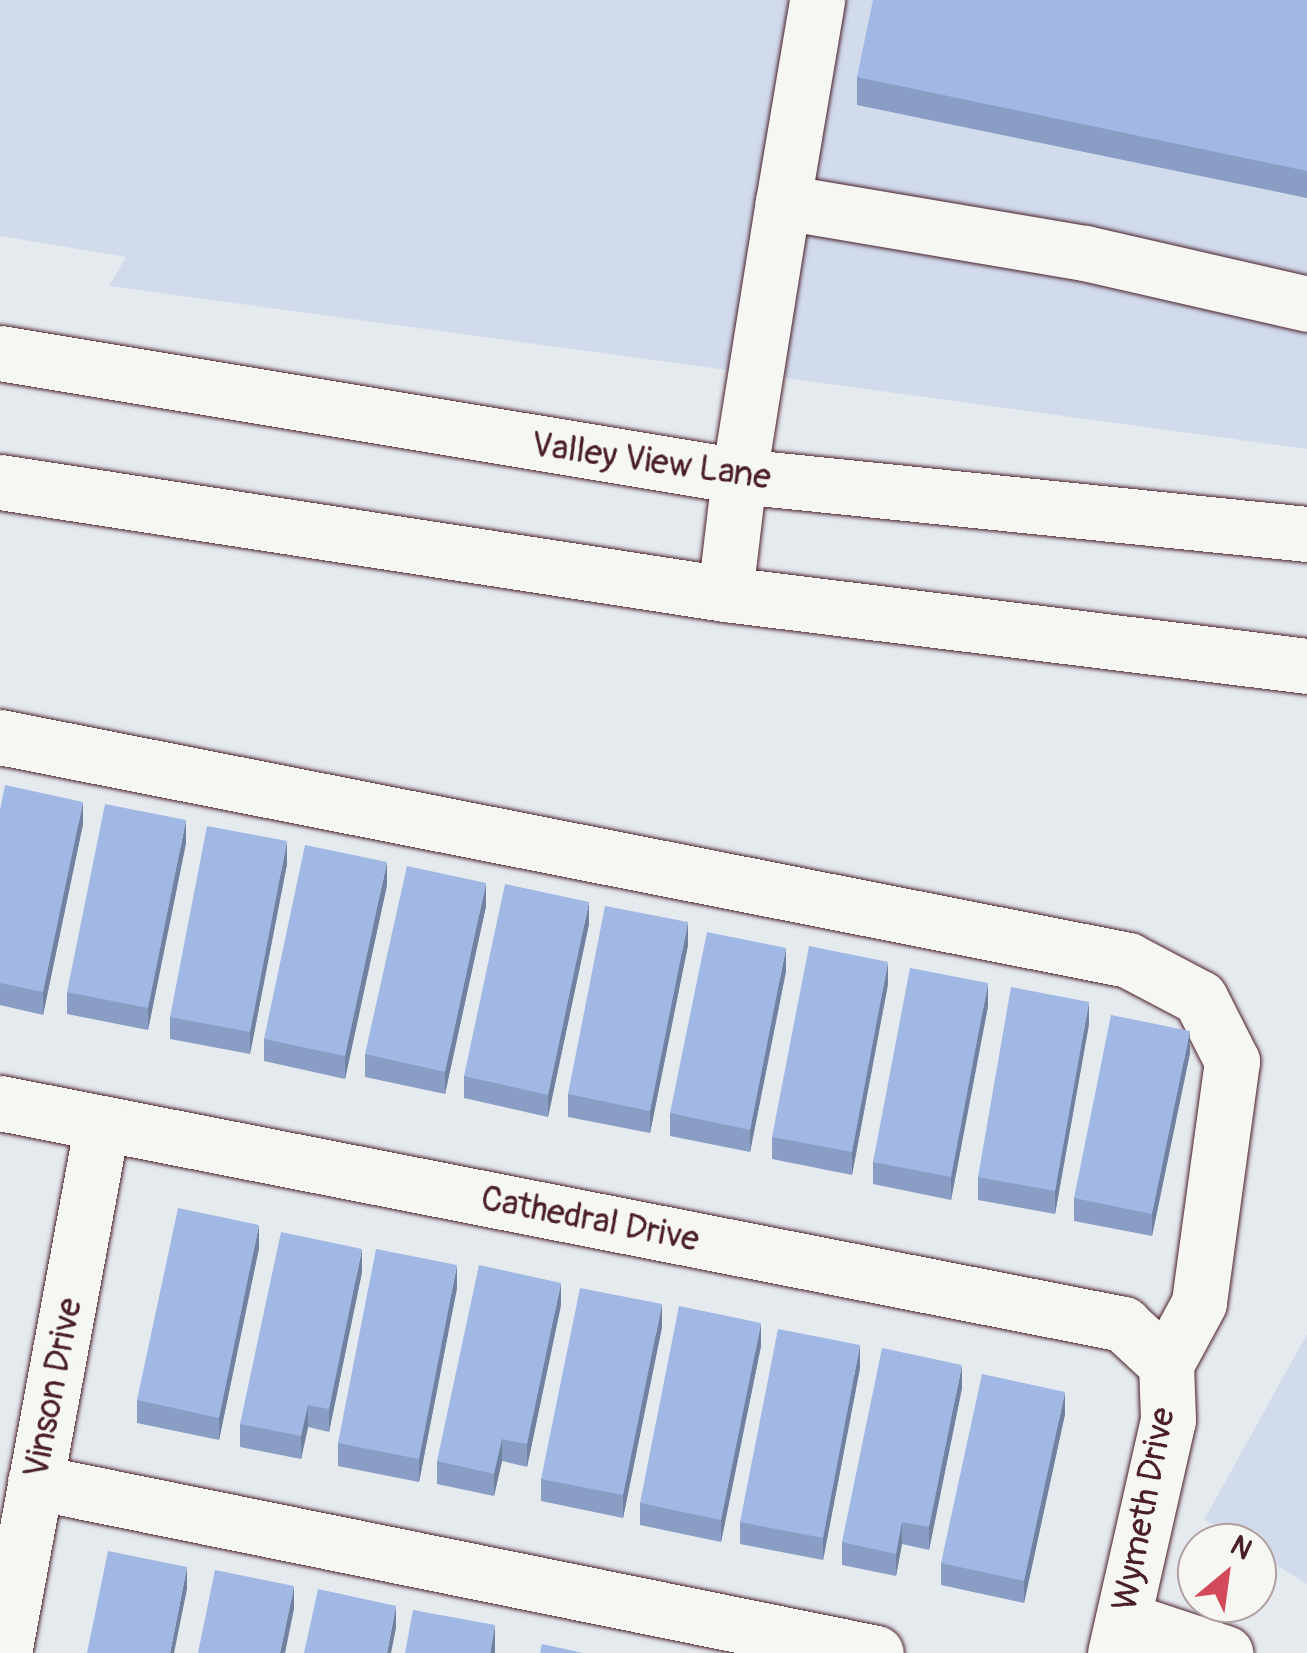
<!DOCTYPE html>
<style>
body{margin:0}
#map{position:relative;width:1307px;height:1653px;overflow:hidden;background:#e5eaef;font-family:Pangolin,sans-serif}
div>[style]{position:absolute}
.built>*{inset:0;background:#d1dbec}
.roads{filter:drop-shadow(0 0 2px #4a1f2b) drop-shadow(0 0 2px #4a1f2b)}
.minor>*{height:55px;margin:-27.5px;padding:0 27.5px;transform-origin:27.5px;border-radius:27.5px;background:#f6f6f2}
.major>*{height:55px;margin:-27.5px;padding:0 27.5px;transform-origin:27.5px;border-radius:27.5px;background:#f6f6f2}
.wall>*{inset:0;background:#8a9ec5}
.shaded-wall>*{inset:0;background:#7181a0}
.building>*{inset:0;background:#a1b8e5}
span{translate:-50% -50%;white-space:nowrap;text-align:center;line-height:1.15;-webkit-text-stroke:10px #f6f6f2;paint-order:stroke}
.street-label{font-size:35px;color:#4a1f2b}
.north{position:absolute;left:1177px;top:1523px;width:100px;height:100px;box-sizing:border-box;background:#f6f6f2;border:2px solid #b1a0a2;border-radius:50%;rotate:29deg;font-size:28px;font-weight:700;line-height:40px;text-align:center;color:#4a1f2b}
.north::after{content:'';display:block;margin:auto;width:35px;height:45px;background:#d1495b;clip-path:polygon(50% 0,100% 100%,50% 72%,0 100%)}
</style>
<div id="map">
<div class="built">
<i style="clip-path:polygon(0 0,1307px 0,1307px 449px,109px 286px,126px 257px,0 236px)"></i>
<i style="clip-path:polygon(1307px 1334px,1307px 1584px,1257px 1553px,1257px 1543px,1204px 1520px)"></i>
</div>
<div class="roads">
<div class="minor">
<i style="left:783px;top:202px;width:205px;rotate:-80.4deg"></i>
<i style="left:739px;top:476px;width:278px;rotate:-80.9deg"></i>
<i style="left:783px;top:202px;width:306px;rotate:9.6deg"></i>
<i style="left:1085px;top:253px;width:228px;rotate:12.9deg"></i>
<i style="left:0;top:737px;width:1150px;rotate:11.18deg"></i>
<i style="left:1128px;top:960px;width:81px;rotate:27.8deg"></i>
<i style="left:1200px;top:998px;width:71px;rotate:63.1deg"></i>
<i style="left:1232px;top:1061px;width:244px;rotate:97.8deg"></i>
<i style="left:1199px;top:1303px;width:69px;rotate:118.4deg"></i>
<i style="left:0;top:1103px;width:1145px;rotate:11.13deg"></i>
<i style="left:1123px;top:1324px;width:59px;rotate:42.9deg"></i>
<i style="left:35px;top:1482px;width:858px;rotate:11.49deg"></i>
<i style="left:1123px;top:1619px;width:108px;rotate:18.4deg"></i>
<i style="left:4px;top:1653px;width:539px;rotate:-79.52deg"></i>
<i style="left:1115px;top:1653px;width:239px;rotate:-77.2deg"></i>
<i style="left:1168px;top:1420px;width:56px;rotate:-92deg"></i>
</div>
<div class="major">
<i style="left:0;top:353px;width:749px;rotate:9.45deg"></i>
<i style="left:739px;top:476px;width:571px;rotate:5.83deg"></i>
<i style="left:0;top:482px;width:734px;rotate:8.78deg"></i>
<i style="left:725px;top:594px;width:586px;rotate:7.05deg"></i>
<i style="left:725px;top:594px;width:119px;rotate:-83.2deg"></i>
</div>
</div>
<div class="wall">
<i style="clip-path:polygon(1307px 0,1307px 198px,857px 105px,857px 77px)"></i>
<i style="clip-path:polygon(0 810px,83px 824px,43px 1015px,0 1005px)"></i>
<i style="clip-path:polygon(186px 843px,148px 1030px,67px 1014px,67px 992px)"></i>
<i style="clip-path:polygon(287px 864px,250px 1054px,170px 1039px,170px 1017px)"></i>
<i style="clip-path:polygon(387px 885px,345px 1079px,264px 1061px,264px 1039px)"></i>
<i style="clip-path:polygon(486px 906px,445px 1094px,365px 1077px,365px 1054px)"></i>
<i style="clip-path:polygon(589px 924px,548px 1117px,464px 1098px,464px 1076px)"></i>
<i style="clip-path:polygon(688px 945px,650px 1133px,568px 1117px,568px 1094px)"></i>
<i style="clip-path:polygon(786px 971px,750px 1152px,670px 1136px,670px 1113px)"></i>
<i style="clip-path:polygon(888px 984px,852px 1175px,772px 1159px,772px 1137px)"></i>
<i style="clip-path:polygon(988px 1006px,951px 1200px,873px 1184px,873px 1162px)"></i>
<i style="clip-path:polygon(1089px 1024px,1055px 1214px,978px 1200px,978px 1177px)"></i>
<i style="clip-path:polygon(1190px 1053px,1152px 1236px,1074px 1221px,1074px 1198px)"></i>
<i style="clip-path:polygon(259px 1248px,219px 1440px,137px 1423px,137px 1400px)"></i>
<i style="clip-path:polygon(362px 1272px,329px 1432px,308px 1427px,301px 1459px,240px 1447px,240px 1424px)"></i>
<i style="clip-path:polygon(457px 1288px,419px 1482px,338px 1466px,338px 1443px)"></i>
<i style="clip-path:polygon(561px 1305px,527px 1467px,502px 1461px,494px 1496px,437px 1484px,437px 1461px)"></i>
<i style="clip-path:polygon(662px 1327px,623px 1518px,541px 1501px,541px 1479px)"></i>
<i style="clip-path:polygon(761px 1346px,721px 1542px,640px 1525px,640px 1503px)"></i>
<i style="clip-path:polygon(860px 1368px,823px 1560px,740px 1544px,740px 1522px)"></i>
<i style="clip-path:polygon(962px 1388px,929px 1550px,902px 1544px,896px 1576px,842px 1565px,842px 1542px)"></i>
<i style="clip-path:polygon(1065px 1414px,1024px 1603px,941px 1585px,941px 1563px)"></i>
</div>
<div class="shaded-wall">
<i style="clip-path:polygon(83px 802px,83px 824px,43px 1015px,43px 992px)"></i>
<i style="clip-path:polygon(186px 820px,186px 843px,148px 1030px,148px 1008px)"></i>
<i style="clip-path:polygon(287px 841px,287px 864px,250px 1054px,250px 1032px)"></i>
<i style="clip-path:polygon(387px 862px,387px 885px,345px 1079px,345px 1056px)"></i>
<i style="clip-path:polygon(486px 883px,486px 906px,445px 1094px,445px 1072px)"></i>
<i style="clip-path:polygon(589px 902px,589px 924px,548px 1117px,548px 1095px)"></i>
<i style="clip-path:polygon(688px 922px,688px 945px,650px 1133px,650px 1111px)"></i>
<i style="clip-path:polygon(786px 948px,786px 971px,750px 1152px,750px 1130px)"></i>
<i style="clip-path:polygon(888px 962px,888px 984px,852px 1175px,852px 1152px)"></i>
<i style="clip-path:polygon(988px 983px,988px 1006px,951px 1200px,951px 1177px)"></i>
<i style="clip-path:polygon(1089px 1002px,1089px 1024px,1055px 1214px,1055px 1191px)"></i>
<i style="clip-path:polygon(1190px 1031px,1190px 1053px,1152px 1236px,1152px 1214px)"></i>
<i style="clip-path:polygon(259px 1225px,259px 1248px,219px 1440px,219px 1418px)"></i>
<i style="clip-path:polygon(362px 1249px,362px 1272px,329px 1432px,329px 1409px)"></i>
<i style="clip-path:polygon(457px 1265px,457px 1288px,419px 1482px,419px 1459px)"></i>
<i style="clip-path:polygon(561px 1283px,561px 1305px,527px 1467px,527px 1444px)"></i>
<i style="clip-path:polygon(662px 1304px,662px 1327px,623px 1518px,623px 1495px)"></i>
<i style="clip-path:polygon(761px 1323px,761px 1346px,721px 1542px,721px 1520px)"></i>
<i style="clip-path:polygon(860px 1345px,860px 1368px,823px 1560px,823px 1538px)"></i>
<i style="clip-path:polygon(962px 1365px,962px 1388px,929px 1550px,929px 1527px)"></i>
<i style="clip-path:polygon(1065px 1392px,1065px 1414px,1024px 1603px,1024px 1581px)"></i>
<i style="clip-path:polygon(308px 1405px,308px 1427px,301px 1459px,301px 1436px)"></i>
<i style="clip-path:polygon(502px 1439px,502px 1461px,494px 1496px,494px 1474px)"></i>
<i style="clip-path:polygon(902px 1522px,902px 1544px,896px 1576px,896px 1554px)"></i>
<i style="clip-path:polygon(187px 1567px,187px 1589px,174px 1653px,170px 1653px)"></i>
<i style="clip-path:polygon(294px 1586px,294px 1609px,285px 1653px,280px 1653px)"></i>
<i style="clip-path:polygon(396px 1606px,396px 1628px,391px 1653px,387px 1653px)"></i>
<i style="clip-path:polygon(495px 1625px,495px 1653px,490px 1653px)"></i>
</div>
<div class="building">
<i style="clip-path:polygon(873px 0,1307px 0,1307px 171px,857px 77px)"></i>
<i style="clip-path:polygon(5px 785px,83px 802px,43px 992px,0 983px,0 810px)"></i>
<i style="clip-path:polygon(105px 804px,186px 820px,148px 1008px,67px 992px)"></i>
<i style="clip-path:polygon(207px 826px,287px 841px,250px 1032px,170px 1017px)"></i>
<i style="clip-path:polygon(305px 845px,387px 862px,345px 1056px,264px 1039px)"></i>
<i style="clip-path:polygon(407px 866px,486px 883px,445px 1072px,365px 1054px)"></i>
<i style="clip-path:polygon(505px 884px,589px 902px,548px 1095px,464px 1076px)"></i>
<i style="clip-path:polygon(605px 906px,688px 922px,650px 1111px,568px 1094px)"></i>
<i style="clip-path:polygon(707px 932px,786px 948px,750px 1130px,670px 1113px)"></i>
<i style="clip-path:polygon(809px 946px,888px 962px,852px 1152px,772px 1137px)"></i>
<i style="clip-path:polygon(910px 968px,988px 983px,951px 1177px,873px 1162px)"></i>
<i style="clip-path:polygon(1011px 987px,1089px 1002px,1055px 1191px,978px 1177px)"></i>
<i style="clip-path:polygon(1111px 1015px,1190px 1031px,1152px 1214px,1074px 1198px)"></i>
<i style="clip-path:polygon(178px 1208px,259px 1225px,219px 1418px,137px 1400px)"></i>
<i style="clip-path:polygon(281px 1232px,362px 1249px,329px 1409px,308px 1405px,301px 1436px,240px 1424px)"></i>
<i style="clip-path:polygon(376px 1249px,457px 1265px,419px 1459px,338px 1443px)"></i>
<i style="clip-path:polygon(479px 1265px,561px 1283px,527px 1444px,502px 1439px,494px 1474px,437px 1461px)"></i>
<i style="clip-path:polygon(580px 1288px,662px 1304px,623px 1495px,541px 1479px)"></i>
<i style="clip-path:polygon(679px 1306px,761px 1323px,721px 1520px,640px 1503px)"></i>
<i style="clip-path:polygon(778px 1329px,860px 1345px,823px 1538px,740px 1522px)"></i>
<i style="clip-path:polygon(882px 1348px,962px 1365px,929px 1527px,902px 1522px,896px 1554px,842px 1542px)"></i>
<i style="clip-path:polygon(982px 1374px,1065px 1392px,1024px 1581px,941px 1563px)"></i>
<i style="clip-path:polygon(108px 1551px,187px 1567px,170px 1653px,87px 1653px)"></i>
<i style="clip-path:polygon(215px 1570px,294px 1586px,280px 1653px,198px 1653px)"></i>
<i style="clip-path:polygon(318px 1589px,396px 1606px,387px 1653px,304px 1653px)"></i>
<i style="clip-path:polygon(413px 1610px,495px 1625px,490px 1653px,405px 1653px)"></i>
<i style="clip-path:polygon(542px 1644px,583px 1653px,540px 1653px)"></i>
</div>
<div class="street-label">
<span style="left:651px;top:461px;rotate:8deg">Valley View Lane</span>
<span style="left:590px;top:1219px;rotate:11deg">Cathedral Drive</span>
<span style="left:53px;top:1388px;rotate:-79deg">Vinson Drive</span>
<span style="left:1144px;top:1509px;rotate:-79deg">Wymeth Drive</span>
</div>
<div class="north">N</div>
</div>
